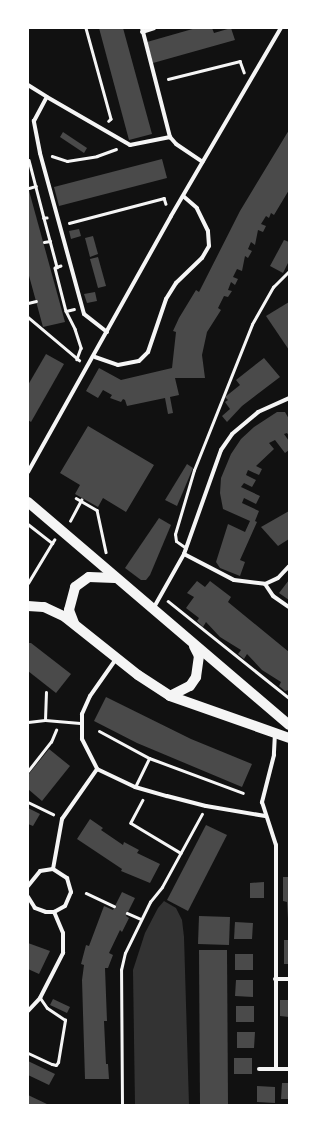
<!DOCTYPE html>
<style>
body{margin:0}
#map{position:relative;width:317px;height:1133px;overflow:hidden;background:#111;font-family:Poppins,sans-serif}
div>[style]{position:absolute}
.water>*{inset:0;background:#333}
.building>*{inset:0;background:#4a4a4a}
.path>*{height:2.5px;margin:-1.25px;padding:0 1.25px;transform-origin:1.25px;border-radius:1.25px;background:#f5f5f5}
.service>*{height:3px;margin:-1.5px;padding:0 1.5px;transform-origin:1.5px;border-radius:1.5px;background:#f5f5f5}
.minor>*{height:4px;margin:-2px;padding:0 2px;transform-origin:2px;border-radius:2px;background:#f5f5f5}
.primary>*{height:10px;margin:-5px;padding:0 5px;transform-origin:5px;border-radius:5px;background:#f5f5f5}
span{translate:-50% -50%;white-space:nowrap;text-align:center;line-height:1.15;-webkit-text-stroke:3.5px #fff;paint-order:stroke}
.frame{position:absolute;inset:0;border:29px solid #fff;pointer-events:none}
</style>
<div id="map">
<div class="water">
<i style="clip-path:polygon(164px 901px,176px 908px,182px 920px,184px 937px,189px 1105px,135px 1105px,133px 970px,145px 933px,158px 908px)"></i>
</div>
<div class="building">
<i style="clip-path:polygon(99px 28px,123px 28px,152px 134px,129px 140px)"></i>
<i style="clip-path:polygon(196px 28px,212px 28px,214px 33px,231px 28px,235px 40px,153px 63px,147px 42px)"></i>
<i style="clip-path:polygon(289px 130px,289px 190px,274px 215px,271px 213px,269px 218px,266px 216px,261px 224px,266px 226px,263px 232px,258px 230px,255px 245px,251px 242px,248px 249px,252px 251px,248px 258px,245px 256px,242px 271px,237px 269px,233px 277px,238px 279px,235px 285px,231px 282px,228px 290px,232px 291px,228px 297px,224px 296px,218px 308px,221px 310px,207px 332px,202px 355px,205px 378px,175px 378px,179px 395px,170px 397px,173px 413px,168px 414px,165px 398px,127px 406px,125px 400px,123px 399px,121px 402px,110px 398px,112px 395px,103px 390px,98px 398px,86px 391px,99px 368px,121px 380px,172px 368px,176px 332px,173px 331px,179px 318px,196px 290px,199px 292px,240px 211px)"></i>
<i style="clip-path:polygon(63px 132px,87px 148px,84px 153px,60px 137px)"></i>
<i style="clip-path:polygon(162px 159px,167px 178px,59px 206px,54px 187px)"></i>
<i style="clip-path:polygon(28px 187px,65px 322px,43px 327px,28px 272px)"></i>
<i style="clip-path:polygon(79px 229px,81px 236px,71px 239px,69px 231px)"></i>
<i style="clip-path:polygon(93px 236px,98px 254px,90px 257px,85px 238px)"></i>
<i style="clip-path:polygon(284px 240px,289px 242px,289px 261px,283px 273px,270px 266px)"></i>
<i style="clip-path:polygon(98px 257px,106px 286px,98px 288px,90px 259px)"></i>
<i style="clip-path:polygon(95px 292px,97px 301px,87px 303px,84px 294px)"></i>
<i style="clip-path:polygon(289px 302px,289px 350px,266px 316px)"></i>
<i style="clip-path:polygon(46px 354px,64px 364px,31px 422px,28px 420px,28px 385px)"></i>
<i style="clip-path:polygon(264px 358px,280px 377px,242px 406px,227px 422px,222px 416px,230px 409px,225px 402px,228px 400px,225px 397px,240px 385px,236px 380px)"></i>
<i style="clip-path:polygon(277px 412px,285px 412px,289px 419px,289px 436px,287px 433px,284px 434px,289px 441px,289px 450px,285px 453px,275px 440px,269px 443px,274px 449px,256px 466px,262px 469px,259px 475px,248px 470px,246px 475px,256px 480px,252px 487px,244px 483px,241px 487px,260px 496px,256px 504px,244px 498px,242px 503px,259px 511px,255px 521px,257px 522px,240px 560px,245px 562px,240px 576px,220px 568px,216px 562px,228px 524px,245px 532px,250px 521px,223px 509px,220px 493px,221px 478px,231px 454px,241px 439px,254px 427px)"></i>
<i style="clip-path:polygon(88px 426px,154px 465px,126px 512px,103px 498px,98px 507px,75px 494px,80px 485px,60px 473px)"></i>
<i style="clip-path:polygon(187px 464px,193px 468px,177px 506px,165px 500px)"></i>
<i style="clip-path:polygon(289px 511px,289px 539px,278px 546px,261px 527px)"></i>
<i style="clip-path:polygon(159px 518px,171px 525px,150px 575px,146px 580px,141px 580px,125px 568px)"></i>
<i style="clip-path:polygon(289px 580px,289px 600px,279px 593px)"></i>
<i style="clip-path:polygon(197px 581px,205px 587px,210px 581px,231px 597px,228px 602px,289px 652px,289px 690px,285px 691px,279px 686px,281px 682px,262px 670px,247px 654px,244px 659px,238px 654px,241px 650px,220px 637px,206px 622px,203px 627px,197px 621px,199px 618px,186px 608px,194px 597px,187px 593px)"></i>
<i style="clip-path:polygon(28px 643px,31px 643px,71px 674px,56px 693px,28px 671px)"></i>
<i style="clip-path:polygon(106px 697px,191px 739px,252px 764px,242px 787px,137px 743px,94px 721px)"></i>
<i style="clip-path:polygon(49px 749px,70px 766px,42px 801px,28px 789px,28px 775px)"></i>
<i style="clip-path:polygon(28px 808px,40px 814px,33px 826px,28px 824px)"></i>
<i style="clip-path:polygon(90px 819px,103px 828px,101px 830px,123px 845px,124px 842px,139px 850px,137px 853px,160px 864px,150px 883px,121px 871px,122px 869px,77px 839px)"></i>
<i style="clip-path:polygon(206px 825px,227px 835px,188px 911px,167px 900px)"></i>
<i style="clip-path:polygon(283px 877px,289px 877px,289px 935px,287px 902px,283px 901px)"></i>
<i style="clip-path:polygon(264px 882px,264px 898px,250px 898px,250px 883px)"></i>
<i style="clip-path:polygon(122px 892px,135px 898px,126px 916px,129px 918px,122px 932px,120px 930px,109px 953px,113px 955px,108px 968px,105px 968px,107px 1021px,104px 1021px,106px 1064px,108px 1064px,109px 1079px,85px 1079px,82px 980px,84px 965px,81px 964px,86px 945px,89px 946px,104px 906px,113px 910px)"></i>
<i style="clip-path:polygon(199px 916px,230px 917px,229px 945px,198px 944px)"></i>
<i style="clip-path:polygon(235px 922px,253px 923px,252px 939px,234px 939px)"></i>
<i style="clip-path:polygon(284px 940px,289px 940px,289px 964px,284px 964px)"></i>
<i style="clip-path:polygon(28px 943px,50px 951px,39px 974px,28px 969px)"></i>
<i style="clip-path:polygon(199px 950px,227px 950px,228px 1105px,200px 1105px)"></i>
<i style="clip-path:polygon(235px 954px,253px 954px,253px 970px,235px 970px)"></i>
<i style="clip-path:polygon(236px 980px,253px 980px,253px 997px,235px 996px)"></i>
<i style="clip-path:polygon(53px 999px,70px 1007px,67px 1013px,50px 1005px)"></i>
<i style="clip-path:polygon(280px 1000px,289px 1000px,289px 1017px,280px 1016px)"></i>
<i style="clip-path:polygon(236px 1006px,254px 1006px,254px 1022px,236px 1022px)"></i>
<i style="clip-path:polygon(237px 1032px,255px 1032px,254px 1048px,237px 1048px)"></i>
<i style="clip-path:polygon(234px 1058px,252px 1058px,252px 1074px,234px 1074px)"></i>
<i style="clip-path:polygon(28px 1061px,55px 1074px,49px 1085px,28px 1075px)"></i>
<i style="clip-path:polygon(282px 1083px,289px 1083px,289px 1099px,281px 1099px)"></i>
<i style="clip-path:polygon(257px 1086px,275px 1087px,275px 1103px,257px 1102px)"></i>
<i style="clip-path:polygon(28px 1095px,49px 1105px,28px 1105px)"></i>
</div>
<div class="path">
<i style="left:86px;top:28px;width:94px;rotate:74.6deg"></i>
<i style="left:111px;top:119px;width:3px;rotate:135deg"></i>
<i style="left:168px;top:79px;width:74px;rotate:-14deg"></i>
<i style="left:240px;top:61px;width:12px;rotate:70deg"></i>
<i style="left:52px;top:156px;width:16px;rotate:18deg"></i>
<i style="left:67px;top:161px;width:30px;rotate:-9deg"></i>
<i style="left:97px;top:156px;width:20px;rotate:-20deg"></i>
<i style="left:29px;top:160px;width:60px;rotate:75.5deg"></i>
<i style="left:29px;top:188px;width:7px;rotate:-16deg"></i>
<i style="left:47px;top:218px;width:3px;rotate:180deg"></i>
<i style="left:44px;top:218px;width:51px;rotate:75.1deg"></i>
<i style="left:69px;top:223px;width:98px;rotate:-14.7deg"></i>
<i style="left:164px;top:198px;width:6px;rotate:72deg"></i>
<i style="left:44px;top:242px;width:6px;rotate:-9deg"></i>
<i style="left:61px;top:266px;width:6px;rotate:162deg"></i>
<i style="left:55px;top:268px;width:44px;rotate:75.7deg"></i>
<i style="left:66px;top:311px;width:8px;rotate:-14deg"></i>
<i style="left:28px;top:303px;width:8px;rotate:-14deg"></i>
<i style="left:66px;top:311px;width:20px;rotate:63deg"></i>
<i style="left:75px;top:329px;width:20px;rotate:72deg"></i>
<i style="left:81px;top:348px;width:12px;rotate:110deg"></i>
<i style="left:28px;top:317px;width:67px;rotate:40.1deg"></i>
<i style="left:76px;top:498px;width:24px;rotate:30deg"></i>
<i style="left:97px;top:510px;width:43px;rotate:77.9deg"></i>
<i style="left:70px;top:521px;width:24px;rotate:-62deg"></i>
<i style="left:28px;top:524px;width:31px;rotate:38deg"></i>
<i style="left:52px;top:543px;width:4px;rotate:-56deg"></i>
<i style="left:28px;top:583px;width:47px;rotate:-59deg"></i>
<i style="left:168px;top:601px;width:155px;rotate:38.7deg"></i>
<i style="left:28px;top:771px;width:37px;rotate:-52deg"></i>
<i style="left:51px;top:742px;width:13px;rotate:-67deg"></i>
<i style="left:143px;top:800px;width:26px;rotate:118deg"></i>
<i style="left:131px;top:823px;width:58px;rotate:31deg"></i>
<i style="left:28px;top:802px;width:28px;rotate:26deg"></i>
<i style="left:86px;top:893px;width:31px;rotate:25deg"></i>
<i style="left:127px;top:913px;width:15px;rotate:23deg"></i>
<i style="left:122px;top:1105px;width:135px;rotate:-90.4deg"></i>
<i style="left:121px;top:970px;width:17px;rotate:-77deg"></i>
<i style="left:125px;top:953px;width:57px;rotate:-63.9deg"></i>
<i style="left:150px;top:902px;width:19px;rotate:-51deg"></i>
<i style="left:162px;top:887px;width:83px;rotate:-61.3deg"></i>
</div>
<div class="service">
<i style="left:186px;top:548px;width:12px;rotate:-145deg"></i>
<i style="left:176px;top:541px;width:7px;rotate:-98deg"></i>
<i style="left:175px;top:534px;width:67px;rotate:-73.5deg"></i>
<i style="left:194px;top:470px;width:157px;rotate:-68.3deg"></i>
<i style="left:252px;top:324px;width:43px;rotate:-60.4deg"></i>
<i style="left:273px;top:287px;width:23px;rotate:-45deg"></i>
<i style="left:45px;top:720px;width:28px;rotate:-88deg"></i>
<i style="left:28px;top:722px;width:17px;rotate:-7deg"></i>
<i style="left:45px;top:720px;width:35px;rotate:5deg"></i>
<i style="left:99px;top:731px;width:57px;rotate:28.4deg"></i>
<i style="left:149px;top:758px;width:100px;rotate:20.4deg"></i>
<i style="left:135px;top:787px;width:32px;rotate:-64deg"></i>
<i style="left:28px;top:1053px;width:26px;rotate:25deg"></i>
<i style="left:52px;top:1064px;width:4px;rotate:14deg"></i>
<i style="left:56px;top:1065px;width:4px;rotate:-56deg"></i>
<i style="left:58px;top:1062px;width:43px;rotate:-80.5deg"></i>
<i style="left:65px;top:1020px;width:22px;rotate:-146deg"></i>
<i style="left:47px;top:1008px;width:12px;rotate:-125deg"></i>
</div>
<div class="minor">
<i style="left:142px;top:28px;width:113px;rotate:75.6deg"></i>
<i style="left:142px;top:32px;width:13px;rotate:-18deg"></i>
<i style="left:28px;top:85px;width:22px;rotate:32deg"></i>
<i style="left:107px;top:332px;width:29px;rotate:-142deg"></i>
<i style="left:84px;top:314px;width:167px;rotate:-105.3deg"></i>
<i style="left:40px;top:153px;width:33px;rotate:-101deg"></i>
<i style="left:34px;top:121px;width:27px;rotate:-62deg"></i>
<i style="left:47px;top:97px;width:96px;rotate:30deg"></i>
<i style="left:130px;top:145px;width:41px;rotate:-11.3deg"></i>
<i style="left:170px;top:137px;width:9px;rotate:49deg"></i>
<i style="left:176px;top:144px;width:32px;rotate:34deg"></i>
<i style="left:95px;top:357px;width:24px;rotate:19deg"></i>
<i style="left:118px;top:365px;width:21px;rotate:-11deg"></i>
<i style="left:139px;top:361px;width:13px;rotate:-45deg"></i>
<i style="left:148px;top:352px;width:56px;rotate:-71.2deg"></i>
<i style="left:166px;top:299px;width:19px;rotate:-58deg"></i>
<i style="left:176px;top:283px;width:36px;rotate:-44deg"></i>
<i style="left:202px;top:258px;width:14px;rotate:-60deg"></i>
<i style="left:209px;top:246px;width:15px;rotate:-94deg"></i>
<i style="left:208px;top:231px;width:25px;rotate:-116deg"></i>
<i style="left:197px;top:208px;width:18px;rotate:-139deg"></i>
<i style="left:28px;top:472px;width:293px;rotate:-60.8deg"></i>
<i style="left:171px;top:216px;width:218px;rotate:-59.7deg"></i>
<i style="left:184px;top:554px;width:56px;rotate:27.5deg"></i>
<i style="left:234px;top:580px;width:31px;rotate:7deg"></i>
<i style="left:265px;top:584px;width:14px;rotate:-25deg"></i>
<i style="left:278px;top:578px;width:16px;rotate:-47deg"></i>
<i style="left:265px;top:584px;width:14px;rotate:56deg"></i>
<i style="left:273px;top:596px;width:19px;rotate:35deg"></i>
<i style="left:153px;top:609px;width:63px;rotate:-60.6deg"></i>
<i style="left:184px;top:554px;width:110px;rotate:-70.4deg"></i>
<i style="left:221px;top:450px;width:19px;rotate:-55deg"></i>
<i style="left:232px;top:434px;width:34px;rotate:-40deg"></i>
<i style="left:258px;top:412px;width:34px;rotate:-24deg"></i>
<i style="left:116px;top:659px;width:45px;rotate:125.1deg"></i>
<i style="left:90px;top:696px;width:20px;rotate:114deg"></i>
<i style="left:82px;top:714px;width:25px;rotate:90deg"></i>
<i style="left:82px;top:739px;width:34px;rotate:63deg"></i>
<i style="left:97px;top:769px;width:42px;rotate:25.3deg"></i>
<i style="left:135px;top:787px;width:33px;rotate:16deg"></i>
<i style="left:167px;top:796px;width:40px;rotate:14.4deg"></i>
<i style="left:206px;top:806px;width:60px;rotate:9.6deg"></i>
<i style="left:275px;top:733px;width:22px;rotate:93deg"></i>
<i style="left:274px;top:755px;width:49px;rotate:104.3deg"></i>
<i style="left:262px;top:802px;width:45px;rotate:72deg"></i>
<i style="left:276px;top:845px;width:224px;rotate:90deg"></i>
<i style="left:53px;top:869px;width:51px;rotate:-79.8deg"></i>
<i style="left:62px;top:819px;width:61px;rotate:-55deg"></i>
<i style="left:28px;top:886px;width:19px;rotate:-51deg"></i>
<i style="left:40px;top:871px;width:13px;rotate:-9deg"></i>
<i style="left:53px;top:869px;width:17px;rotate:33deg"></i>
<i style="left:67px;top:878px;width:15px;rotate:74deg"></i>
<i style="left:71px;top:892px;width:15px;rotate:113deg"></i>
<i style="left:65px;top:906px;width:13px;rotate:151deg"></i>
<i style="left:54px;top:912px;width:8px;rotate:180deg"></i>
<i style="left:46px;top:912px;width:12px;rotate:-160deg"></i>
<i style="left:35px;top:908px;width:13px;rotate:-122deg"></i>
<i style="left:275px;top:979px;width:14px"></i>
<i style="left:28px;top:1011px;width:18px;rotate:-47deg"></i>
<i style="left:40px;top:998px;width:51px;rotate:-62.9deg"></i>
<i style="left:63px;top:953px;width:20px;rotate:-90deg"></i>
<i style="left:63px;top:933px;width:23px;rotate:-113deg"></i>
<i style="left:259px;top:1069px;width:30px"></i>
</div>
<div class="primary">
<i style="left:28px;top:502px;width:343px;rotate:40.5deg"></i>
<i style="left:28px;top:606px;width:16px;rotate:4deg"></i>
<i style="left:44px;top:607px;width:23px;rotate:25deg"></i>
<i style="left:65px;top:617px;width:93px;rotate:38.5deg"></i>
<i style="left:138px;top:675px;width:38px;rotate:33deg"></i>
<i style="left:170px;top:696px;width:126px;rotate:19.4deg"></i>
<i style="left:74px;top:623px;width:14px;rotate:-111deg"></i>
<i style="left:69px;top:610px;width:24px;rotate:-75deg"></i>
<i style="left:75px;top:587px;width:17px;rotate:-36deg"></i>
<i style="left:89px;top:577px;width:26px;rotate:2deg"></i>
<i style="left:170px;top:696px;width:22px;rotate:-27deg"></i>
<i style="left:190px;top:686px;width:11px;rotate:-56deg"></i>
<i style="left:196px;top:677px;width:21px;rotate:-82deg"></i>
<i style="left:199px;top:656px;width:11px;rotate:-117deg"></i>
</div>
<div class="frame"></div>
</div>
